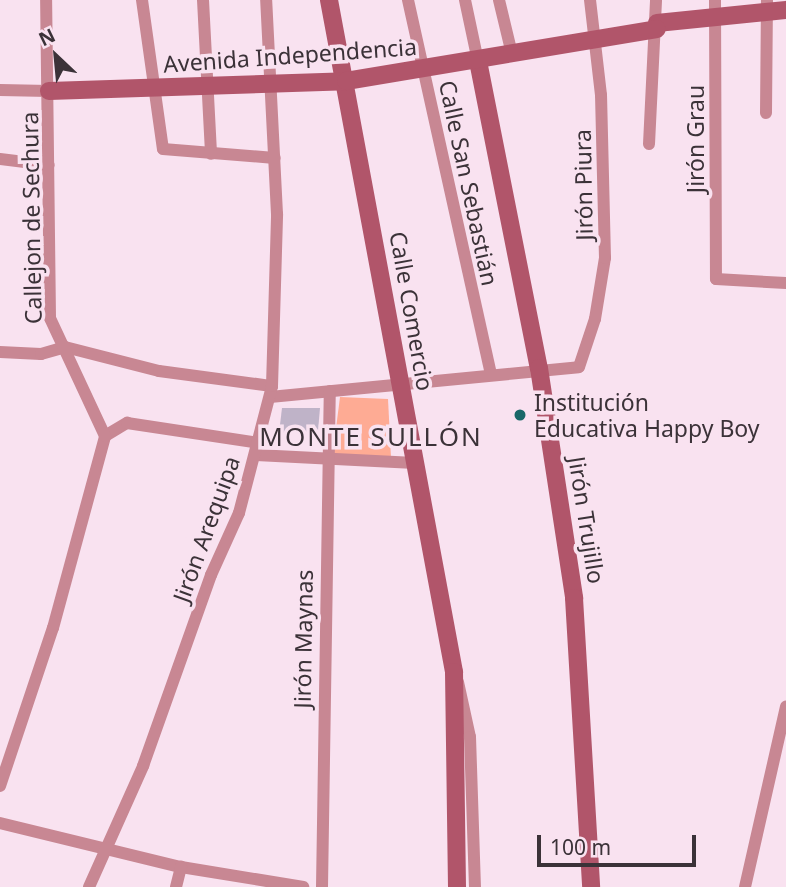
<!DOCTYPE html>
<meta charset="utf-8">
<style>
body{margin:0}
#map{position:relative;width:786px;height:887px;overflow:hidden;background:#f9e2f0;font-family:"Noto Sans",sans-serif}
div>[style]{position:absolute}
.green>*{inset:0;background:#feab94}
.building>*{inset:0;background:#bfb3c8}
.street>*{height:12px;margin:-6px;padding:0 6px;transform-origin:6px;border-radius:6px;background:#c88793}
.secondary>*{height:18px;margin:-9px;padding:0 9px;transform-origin:9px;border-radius:9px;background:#b1556a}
.dots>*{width:19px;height:19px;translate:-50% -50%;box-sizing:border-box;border:4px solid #f9e2f0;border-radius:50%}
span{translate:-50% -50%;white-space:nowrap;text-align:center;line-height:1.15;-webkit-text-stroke:7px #f9e2f0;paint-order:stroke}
.street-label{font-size:23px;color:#3b3238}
.poi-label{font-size:23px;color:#3b3238}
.left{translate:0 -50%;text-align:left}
.quarter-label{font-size:26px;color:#3b3238;letter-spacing:2px}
.north{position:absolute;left:21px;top:21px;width:70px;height:70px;-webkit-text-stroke:5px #f9e2f0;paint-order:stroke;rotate:334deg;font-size:19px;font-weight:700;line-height:28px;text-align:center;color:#3b3238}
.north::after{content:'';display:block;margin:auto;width:24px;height:32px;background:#3b3238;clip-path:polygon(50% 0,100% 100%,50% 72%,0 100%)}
.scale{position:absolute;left:537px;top:835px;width:159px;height:32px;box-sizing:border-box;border:4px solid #3b3238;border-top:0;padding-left:9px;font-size:21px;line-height:24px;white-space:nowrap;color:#3b3238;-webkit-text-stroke:5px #f9e2f0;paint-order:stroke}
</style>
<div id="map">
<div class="green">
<i style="clip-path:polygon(340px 397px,388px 399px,391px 458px,342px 458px,333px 452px)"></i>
</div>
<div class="building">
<i style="clip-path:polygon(282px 408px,320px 408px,318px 431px,279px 433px)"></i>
</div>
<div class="street">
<i style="left:142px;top:0;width:150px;rotate:82deg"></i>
<i style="left:163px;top:149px;width:112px;rotate:4.6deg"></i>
<i style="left:203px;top:0;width:154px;rotate:87deg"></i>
<i style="left:408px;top:0;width:384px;rotate:77.5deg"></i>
<i style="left:465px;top:0;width:62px;rotate:78deg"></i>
<i style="left:499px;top:0;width:56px;rotate:76.5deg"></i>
<i style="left:715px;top:0;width:279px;rotate:89.8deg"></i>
<i style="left:716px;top:279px;width:70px;rotate:3.3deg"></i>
<i style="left:0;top:90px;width:49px;rotate:1.2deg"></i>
<i style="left:766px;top:113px;width:113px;rotate:-89.5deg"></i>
<i style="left:649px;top:144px;width:144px;rotate:-87.2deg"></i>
<i style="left:0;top:159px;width:49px;rotate:7deg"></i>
<i style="left:0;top:352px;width:41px;rotate:2.8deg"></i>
<i style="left:41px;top:354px;width:25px;rotate:-16deg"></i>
<i style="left:65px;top:347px;width:97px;rotate:14.3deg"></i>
<i style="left:159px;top:371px;width:114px;rotate:7.6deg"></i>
<i style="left:270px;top:397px;width:310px;rotate:-5.5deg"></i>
<i style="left:579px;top:367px;width:51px;rotate:-71.6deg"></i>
<i style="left:595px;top:319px;width:62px;rotate:-80.7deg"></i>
<i style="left:605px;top:258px;width:163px;rotate:-91.4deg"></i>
<i style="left:601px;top:95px;width:96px;rotate:-96.6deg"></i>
<i style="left:105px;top:436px;width:26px;rotate:-31deg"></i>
<i style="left:127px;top:423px;width:134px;rotate:8.6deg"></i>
<i style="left:256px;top:455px;width:159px;rotate:2.9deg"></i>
<i style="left:458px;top:682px;width:56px;rotate:77.7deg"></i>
<i style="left:470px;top:737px;width:150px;rotate:88.1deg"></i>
<i style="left:0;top:786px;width:167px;rotate:-71.5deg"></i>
<i style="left:53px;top:628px;width:199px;rotate:-74.8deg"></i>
<i style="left:105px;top:436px;width:130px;rotate:-115deg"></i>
<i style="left:50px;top:318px;width:318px;rotate:-90.7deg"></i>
<i style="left:0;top:823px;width:186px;rotate:13.7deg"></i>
<i style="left:181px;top:867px;width:124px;rotate:9.3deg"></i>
<i style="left:89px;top:887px;width:133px;rotate:-65.9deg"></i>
<i style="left:143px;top:766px;width:203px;rotate:-70.4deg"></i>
<i style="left:211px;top:575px;width:68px;rotate:-65.7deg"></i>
<i style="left:239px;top:513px;width:131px;rotate:-75.4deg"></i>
<i style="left:272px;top:386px;width:172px;rotate:-88.3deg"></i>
<i style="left:277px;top:214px;width:214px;rotate:-92.9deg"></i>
<i style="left:176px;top:887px;width:21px;rotate:-76deg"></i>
<i style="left:322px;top:887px;width:496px;rotate:-89.1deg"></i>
<i style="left:745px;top:887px;width:185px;rotate:-77.2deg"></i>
</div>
<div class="secondary">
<i style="left:329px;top:0;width:684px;rotate:79.46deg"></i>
<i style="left:454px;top:672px;width:215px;rotate:89.2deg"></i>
<i style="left:657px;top:23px;width:130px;rotate:-5.8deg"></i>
<i style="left:478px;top:61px;width:313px;rotate:78.8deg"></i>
<i style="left:539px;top:368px;width:233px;rotate:81.3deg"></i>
<i style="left:574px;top:598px;width:289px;rotate:86.6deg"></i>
<i style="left:49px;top:91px;width:297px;rotate:-1.9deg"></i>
<i style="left:346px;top:81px;width:315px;rotate:-9.5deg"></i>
</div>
<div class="dots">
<i style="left:520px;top:415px;background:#196768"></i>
</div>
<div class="street-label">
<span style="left:290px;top:55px;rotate:-4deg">Avenida Independencia</span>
<span style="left:695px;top:139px;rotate:-90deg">Jirón Grau</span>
<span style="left:469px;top:183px;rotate:78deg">Calle San Sebastián</span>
<span style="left:583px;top:185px;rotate:-91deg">Jirón Piura</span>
<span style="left:31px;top:218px;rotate:-91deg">Callejon de Sechura</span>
<span style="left:412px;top:311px;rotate:80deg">Calle Comercio</span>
<span style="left:587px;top:520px;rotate:81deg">Jirón Trujillo</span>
<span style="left:206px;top:529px;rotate:-70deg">Jirón Arequipa</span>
<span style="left:303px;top:639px;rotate:-89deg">Jirón Maynas</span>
</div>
<div class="poi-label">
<span class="left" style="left:534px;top:415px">Institución<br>Educativa Happy Boy</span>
</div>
<div class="quarter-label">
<span style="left:371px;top:437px">MONTE SULLÓN</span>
</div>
<div class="north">N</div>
<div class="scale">100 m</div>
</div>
